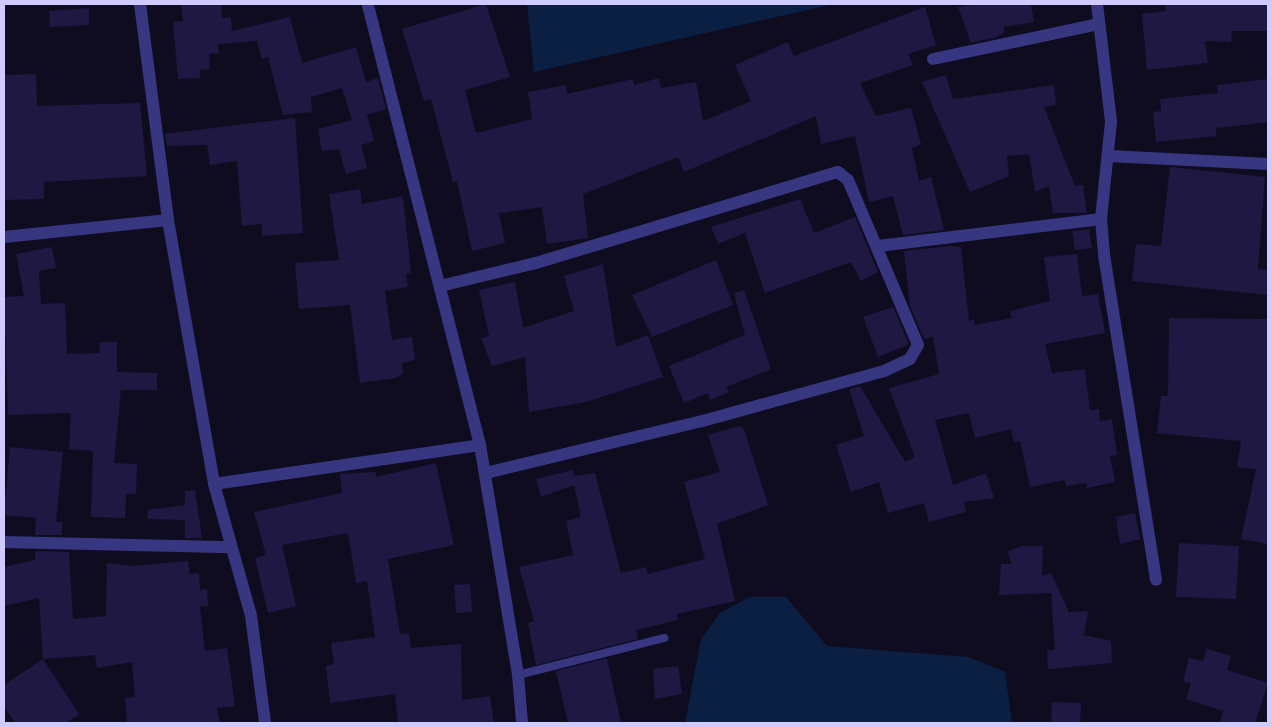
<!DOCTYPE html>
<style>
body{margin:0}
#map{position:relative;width:1272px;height:727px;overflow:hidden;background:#0f0c20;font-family:"Space Grotesk",sans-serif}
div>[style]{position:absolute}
.water>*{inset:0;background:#0a1f42}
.building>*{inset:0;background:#1f1842}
.lane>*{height:8px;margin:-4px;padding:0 4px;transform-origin:4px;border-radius:4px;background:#373681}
.street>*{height:12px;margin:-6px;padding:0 6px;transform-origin:6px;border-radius:6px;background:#373681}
span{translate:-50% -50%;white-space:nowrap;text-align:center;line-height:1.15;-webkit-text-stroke:4px #0f0c20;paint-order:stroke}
.frame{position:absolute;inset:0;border:5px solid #d0cbff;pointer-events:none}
</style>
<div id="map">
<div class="water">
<i style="clip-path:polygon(527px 4px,834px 4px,534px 72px)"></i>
<i style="clip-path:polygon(750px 597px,786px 597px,827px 646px,968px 657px,1005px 672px,1012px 723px,685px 723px,701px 639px,720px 613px)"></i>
</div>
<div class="building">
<i style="clip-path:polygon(181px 4px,221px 4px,222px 18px,231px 17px,232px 31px,290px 17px,302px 63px,356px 47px,366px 82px,378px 78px,386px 109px,367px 115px,374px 141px,361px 145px,367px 168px,346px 174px,339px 149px,322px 151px,318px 129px,352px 120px,342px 88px,311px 97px,312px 112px,283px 115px,268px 57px,262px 59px,257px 41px,218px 44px,219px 53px,209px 54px,210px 69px,200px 70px,200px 78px,178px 79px,173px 22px,183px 21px)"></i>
<i style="clip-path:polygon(486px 4px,510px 77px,465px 90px,476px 133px,532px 119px,528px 92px,566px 85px,567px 94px,633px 79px,634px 85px,659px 78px,661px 88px,696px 82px,703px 121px,751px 101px,735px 65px,788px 42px,794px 56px,925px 7px,936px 45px,908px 54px,913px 65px,860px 83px,876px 116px,911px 108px,921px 144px,912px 148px,919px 181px,931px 177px,944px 230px,903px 235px,893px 196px,869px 202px,855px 136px,821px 144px,816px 116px,684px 172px,678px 157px,583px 194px,588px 238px,547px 244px,542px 207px,499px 213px,505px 243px,472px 251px,457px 181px,453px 182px,431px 99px,424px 101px,402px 29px)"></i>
<i style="clip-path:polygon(977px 4px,1031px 4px,1034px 22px,1003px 27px,1005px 32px,996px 37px,971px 43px,958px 7px)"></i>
<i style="clip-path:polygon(1165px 4px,1268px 4px,1268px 31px,1232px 31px,1231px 42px,1205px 41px,1208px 63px,1147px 70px,1142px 14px,1166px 11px)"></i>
<i style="clip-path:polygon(89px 8px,89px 25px,50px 27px,49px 11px)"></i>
<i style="clip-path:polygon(36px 74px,37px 106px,140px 103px,147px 176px,44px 182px,44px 199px,4px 200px,4px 75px)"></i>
<i style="clip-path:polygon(946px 75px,953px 99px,1054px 85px,1056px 105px,1044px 107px,1075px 186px,1083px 185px,1087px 213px,1053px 213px,1049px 186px,1035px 192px,1029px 154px,1007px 156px,1009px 176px,970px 192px,922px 82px)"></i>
<i style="clip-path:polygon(1268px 79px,1268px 122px,1216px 128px,1216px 136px,1156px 142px,1153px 112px,1161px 111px,1160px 99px,1218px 93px,1217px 85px)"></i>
<i style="clip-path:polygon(295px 118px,303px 233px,262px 236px,262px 224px,242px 226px,237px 161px,210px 165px,207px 145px,167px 146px,165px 134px)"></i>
<i style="clip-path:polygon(1170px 167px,1265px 177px,1258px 269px,1268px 270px,1268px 295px,1132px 281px,1136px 244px,1161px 246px)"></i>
<i style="clip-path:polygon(360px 189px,362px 204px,403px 196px,411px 273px,406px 274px,408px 287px,385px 291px,392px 340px,412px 337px,415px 360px,402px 363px,403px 373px,396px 378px,360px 383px,350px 305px,299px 309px,295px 263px,339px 260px,329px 194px)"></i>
<i style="clip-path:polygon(800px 199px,814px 233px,855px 217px,878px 272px,861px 281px,851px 262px,765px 293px,745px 233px,718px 244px,711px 227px)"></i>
<i style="clip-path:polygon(1089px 229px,1092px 248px,1075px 250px,1072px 231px)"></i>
<i style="clip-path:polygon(950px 246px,961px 247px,969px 321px,974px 320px,975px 325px,1012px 318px,1010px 311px,1050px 301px,1044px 257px,1077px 254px,1082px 296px,1098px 294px,1105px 333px,1045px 344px,1052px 373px,1085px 369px,1090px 410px,1099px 409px,1100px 421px,1112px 419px,1117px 455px,1110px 456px,1115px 482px,1087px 488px,1086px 483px,1066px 486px,1065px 480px,1030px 487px,1020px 441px,1014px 442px,1011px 429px,975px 438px,969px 413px,935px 420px,953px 485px,986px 473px,994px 498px,964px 502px,966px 512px,929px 522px,924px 503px,888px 513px,879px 482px,851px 492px,836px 445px,864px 436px,849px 389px,860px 386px,905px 462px,915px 457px,889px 388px,939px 374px,933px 336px,924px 339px,910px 306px,904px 251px)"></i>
<i style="clip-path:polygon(52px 247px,56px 268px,39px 271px,41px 304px,65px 303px,67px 354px,100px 353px,99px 342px,117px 342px,117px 372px,157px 373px,157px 390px,121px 390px,114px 463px,137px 464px,136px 494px,126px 494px,125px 518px,91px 517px,93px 451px,69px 449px,71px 413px,8px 415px,4px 297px,24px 296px,16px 254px)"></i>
<i style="clip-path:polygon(716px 260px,733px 305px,652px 337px,632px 295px)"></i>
<i style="clip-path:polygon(603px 264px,616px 347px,648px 335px,663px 377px,586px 402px,529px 412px,525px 357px,492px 366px,481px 338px,489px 336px,479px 290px,515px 282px,523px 328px,574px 311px,564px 276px)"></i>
<i style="clip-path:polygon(744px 290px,771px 369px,726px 387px,729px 392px,710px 400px,708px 393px,684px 403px,669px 366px,745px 335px,734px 293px)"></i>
<i style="clip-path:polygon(893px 307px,909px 344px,878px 357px,863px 317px)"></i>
<i style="clip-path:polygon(1169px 318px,1268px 319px,1268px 544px,1241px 539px,1256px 469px,1237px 467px,1241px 441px,1157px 433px,1161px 396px,1168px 396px)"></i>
<i style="clip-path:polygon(739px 426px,744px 429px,768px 505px,717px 524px,735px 601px,677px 614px,678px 620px,636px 630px,638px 639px,536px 665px,528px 623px,534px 621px,519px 567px,573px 555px,566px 521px,581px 517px,574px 485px,541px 497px,536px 479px,573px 470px,574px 476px,595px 473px,621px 573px,646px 567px,648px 574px,705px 559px,684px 482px,720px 472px,708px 435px)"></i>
<i style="clip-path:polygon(10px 447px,63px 452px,56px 522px,62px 522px,62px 535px,35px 535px,36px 518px,4px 515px)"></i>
<i style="clip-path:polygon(436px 463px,454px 545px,388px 559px,400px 634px,409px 633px,411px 648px,461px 644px,462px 700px,490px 696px,494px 723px,398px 723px,395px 694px,330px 703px,326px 666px,334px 664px,331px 643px,375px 637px,367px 581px,356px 583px,348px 533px,282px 545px,296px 606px,268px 613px,255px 558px,266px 555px,254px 512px,342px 493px,340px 474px,376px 472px,376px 477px)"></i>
<i style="clip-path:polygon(195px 490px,202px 538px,185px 538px,185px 520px,148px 519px,147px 510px,185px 505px,185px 491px)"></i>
<i style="clip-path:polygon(1135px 513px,1140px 539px,1120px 544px,1116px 517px)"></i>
<i style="clip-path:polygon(1179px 543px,1239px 546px,1236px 599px,1176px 597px)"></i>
<i style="clip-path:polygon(1022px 546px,1043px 546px,1042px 576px,1051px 573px,1069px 612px,1088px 611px,1084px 635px,1111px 641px,1112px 663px,1048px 669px,1047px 650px,1055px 650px,1051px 593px,999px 595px,1001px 564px,1012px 564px,1007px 552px)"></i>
<i style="clip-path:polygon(35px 551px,69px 552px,73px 619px,106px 616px,107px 563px,132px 566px,188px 561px,190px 574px,199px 573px,200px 590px,207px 589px,208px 606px,200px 606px,205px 651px,227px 648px,235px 706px,217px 708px,220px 723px,127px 723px,125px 698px,135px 697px,132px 662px,97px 668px,95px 655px,43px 659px,39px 598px,4px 606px,4px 567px,35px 560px)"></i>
<i style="clip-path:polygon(470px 584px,472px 612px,456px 613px,454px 585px)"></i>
<i style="clip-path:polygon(1207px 649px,1231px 656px,1227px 670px,1268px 683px,1255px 723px,1220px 723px,1223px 711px,1186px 699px,1191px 683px,1183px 682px,1189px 658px,1203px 661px)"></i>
<i style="clip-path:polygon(607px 658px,621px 723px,568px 723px,556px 671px)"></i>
<i style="clip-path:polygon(43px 659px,79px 714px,66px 723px,15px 723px,4px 706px,4px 685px)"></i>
<i style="clip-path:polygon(678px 666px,682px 694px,655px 699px,653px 669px)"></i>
<i style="clip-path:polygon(1052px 702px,1081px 703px,1080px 723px,1051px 723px)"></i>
</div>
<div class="lane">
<i style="left:518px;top:675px;width:151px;rotate:-14.2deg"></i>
</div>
<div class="street">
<i style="left:140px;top:4px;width:218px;rotate:82.6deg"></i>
<i style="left:168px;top:220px;width:268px;rotate:80.1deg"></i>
<i style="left:214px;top:484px;width:137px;rotate:74.3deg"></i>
<i style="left:251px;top:616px;width:108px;rotate:82.5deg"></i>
<i style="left:1097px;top:4px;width:119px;rotate:83.2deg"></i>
<i style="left:1111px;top:122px;width:98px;rotate:95.9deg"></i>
<i style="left:1101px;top:219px;width:36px;rotate:85deg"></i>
<i style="left:1104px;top:255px;width:329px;rotate:80.9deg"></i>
<i style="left:933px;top:59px;width:170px;rotate:-11.9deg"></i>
<i style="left:1109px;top:156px;width:159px;rotate:2.9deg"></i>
<i style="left:4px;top:237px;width:165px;rotate:-5.9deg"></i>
<i style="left:878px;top:246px;width:225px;rotate:-6.9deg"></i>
<i style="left:440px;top:286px;width:99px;rotate:-13.5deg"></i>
<i style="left:536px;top:263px;width:315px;rotate:-16.8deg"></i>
<i style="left:838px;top:172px;width:13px;rotate:39deg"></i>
<i style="left:848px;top:180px;width:179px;rotate:67deg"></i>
<i style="left:918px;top:345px;width:16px;rotate:120deg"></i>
<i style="left:910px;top:359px;width:29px;rotate:155deg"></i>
<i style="left:884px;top:371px;width:189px;rotate:164.6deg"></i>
<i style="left:702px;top:421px;width:223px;rotate:166.5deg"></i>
<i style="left:480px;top:445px;width:233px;rotate:80.6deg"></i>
<i style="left:518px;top:675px;width:48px;rotate:85.2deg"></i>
<i style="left:214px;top:484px;width:269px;rotate:-8.3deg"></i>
<i style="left:480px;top:445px;width:455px;rotate:-104.3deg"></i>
<i style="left:4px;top:542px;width:227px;rotate:1.3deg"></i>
</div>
<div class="frame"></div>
</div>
